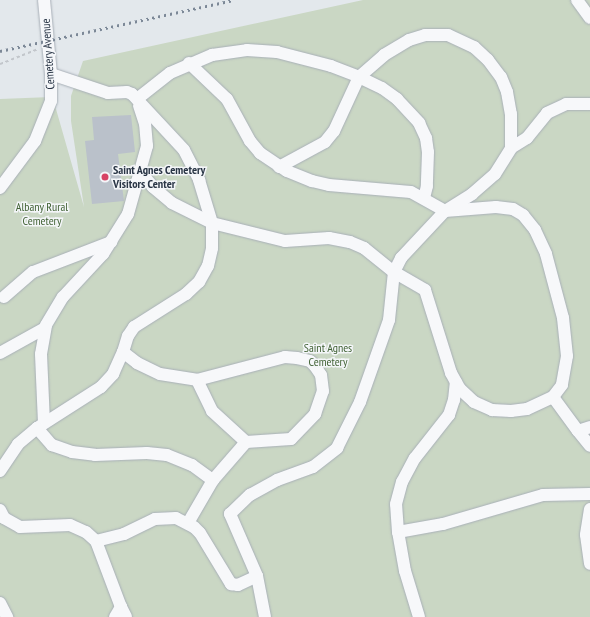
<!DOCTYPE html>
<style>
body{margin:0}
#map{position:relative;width:590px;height:617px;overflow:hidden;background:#e3e8ec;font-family:"PT Sans Narrow",sans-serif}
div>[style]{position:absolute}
.green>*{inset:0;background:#cad7c4}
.building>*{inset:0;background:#bac1ca}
.path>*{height:2px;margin-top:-1px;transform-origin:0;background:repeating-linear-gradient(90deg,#c2c6cb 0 3px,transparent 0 6px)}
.roads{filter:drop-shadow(0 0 1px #a8afb7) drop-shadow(0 0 1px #a8afb7)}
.minor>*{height:12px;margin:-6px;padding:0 6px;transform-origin:6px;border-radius:6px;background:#f7f8fa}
.rail>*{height:3px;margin-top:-1.5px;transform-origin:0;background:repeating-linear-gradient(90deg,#7c8897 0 2px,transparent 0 6px)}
.dots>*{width:11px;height:11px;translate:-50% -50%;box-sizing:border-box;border:2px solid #f4f6f9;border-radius:50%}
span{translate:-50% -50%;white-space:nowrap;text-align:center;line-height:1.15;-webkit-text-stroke:3px #f4f6f9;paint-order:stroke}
.street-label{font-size:12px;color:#2a3646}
.poi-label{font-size:12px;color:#2a3646;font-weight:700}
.left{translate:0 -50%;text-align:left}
.park-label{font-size:12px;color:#426336}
</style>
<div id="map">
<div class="green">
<i style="clip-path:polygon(363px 0,590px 0,590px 617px,0 617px,0 99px,51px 97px,54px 102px,84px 207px,71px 121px,71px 96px,83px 61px)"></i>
</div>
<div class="building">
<i style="clip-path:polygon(131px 115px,135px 152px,118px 154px,124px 201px,92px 204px,85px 141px,94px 140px,92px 117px)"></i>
</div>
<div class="path">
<i style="left:0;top:64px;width:41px;rotate:-21.5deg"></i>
</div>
<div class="roads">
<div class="minor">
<i style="left:577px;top:0;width:22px;rotate:54deg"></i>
<i style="left:189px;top:63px;width:52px;rotate:43.5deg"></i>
<i style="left:227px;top:99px;width:48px;rotate:61.3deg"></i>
<i style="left:250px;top:141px;width:16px;rotate:50deg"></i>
<i style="left:260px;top:153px;width:32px;rotate:34deg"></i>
<i style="left:287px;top:171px;width:27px;rotate:22deg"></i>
<i style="left:312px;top:181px;width:17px;rotate:13deg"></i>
<i style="left:329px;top:185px;width:82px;rotate:4.9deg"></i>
<i style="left:411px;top:192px;width:39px;rotate:29deg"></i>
<i style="left:445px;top:211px;width:51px;rotate:-4.5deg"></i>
<i style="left:496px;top:207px;width:17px;rotate:7deg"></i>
<i style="left:513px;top:209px;width:12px;rotate:31deg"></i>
<i style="left:523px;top:215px;width:19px;rotate:51deg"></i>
<i style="left:535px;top:230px;width:26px;rotate:65deg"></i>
<i style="left:546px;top:254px;width:66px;rotate:75.1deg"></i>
<i style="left:563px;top:318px;width:38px;rotate:84deg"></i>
<i style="left:567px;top:356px;width:29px;rotate:100deg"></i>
<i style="left:562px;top:385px;width:15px;rotate:127deg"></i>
<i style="left:553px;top:397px;width:42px;rotate:53.7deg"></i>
<i style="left:578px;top:431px;width:13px;rotate:-18deg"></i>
<i style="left:51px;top:74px;width:60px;rotate:18.4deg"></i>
<i style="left:108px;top:93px;width:19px;rotate:-3deg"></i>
<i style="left:127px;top:92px;width:5px;rotate:22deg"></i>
<i style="left:132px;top:94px;width:76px;rotate:47.1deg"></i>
<i style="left:184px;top:150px;width:34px;rotate:63deg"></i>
<i style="left:199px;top:180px;width:45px;rotate:73.2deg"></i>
<i style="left:212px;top:223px;width:75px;rotate:13.9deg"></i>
<i style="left:285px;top:241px;width:44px;rotate:-3.9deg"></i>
<i style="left:329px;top:238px;width:21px;rotate:11deg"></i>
<i style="left:350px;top:242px;width:15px;rotate:23deg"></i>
<i style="left:364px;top:248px;width:38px;rotate:39deg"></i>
<i style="left:394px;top:272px;width:16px;rotate:-63deg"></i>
<i style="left:401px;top:258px;width:64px;rotate:-46.9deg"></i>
<i style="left:445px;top:211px;width:32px;rotate:-32deg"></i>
<i style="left:472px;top:194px;width:30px;rotate:-41deg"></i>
<i style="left:495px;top:174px;width:31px;rotate:-58deg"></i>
<i style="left:511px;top:148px;width:19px;rotate:-32deg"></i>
<i style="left:527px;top:138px;width:32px;rotate:-51deg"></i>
<i style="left:547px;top:113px;width:21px;rotate:-25deg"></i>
<i style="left:566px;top:104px;width:24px"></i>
<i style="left:137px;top:99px;width:42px;rotate:-38.2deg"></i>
<i style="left:170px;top:73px;width:46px;rotate:-23.2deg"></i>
<i style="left:212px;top:55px;width:35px;rotate:-8deg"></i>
<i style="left:247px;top:50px;width:30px;rotate:4deg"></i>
<i style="left:277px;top:52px;width:56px;rotate:14.5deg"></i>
<i style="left:331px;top:66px;width:30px;rotate:21deg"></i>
<i style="left:359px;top:77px;width:33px;rotate:-41deg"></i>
<i style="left:384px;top:55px;width:29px;rotate:-31deg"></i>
<i style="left:409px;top:40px;width:17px;rotate:-17deg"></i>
<i style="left:425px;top:35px;width:23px"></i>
<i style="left:448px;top:35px;width:29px;rotate:25deg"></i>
<i style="left:474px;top:47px;width:19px;rotate:43deg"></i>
<i style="left:488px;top:60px;width:21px;rotate:53deg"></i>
<i style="left:501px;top:77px;width:16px;rotate:68deg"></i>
<i style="left:507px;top:92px;width:22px;rotate:80deg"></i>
<i style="left:511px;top:114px;width:34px;rotate:90deg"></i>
<i style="left:279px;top:167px;width:52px;rotate:-28.5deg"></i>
<i style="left:325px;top:142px;width:14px;rotate:-51deg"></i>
<i style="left:334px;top:131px;width:60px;rotate:-65.2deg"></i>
<i style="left:359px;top:77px;width:25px;rotate:26deg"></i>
<i style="left:382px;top:88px;width:19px;rotate:36deg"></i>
<i style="left:397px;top:99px;width:33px;rotate:47deg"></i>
<i style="left:419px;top:123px;width:17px;rotate:65deg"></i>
<i style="left:426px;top:138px;width:14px;rotate:82deg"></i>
<i style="left:428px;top:152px;width:34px;rotate:92deg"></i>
<i style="left:427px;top:186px;width:12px;rotate:104deg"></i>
<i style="left:0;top:188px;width:59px;rotate:-53.3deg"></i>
<i style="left:35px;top:141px;width:43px;rotate:-68.2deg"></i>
<i style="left:51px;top:101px;width:27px;rotate:-90deg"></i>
<i style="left:51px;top:74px;width:74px;rotate:-95.4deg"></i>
<i style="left:4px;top:297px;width:38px;rotate:-41deg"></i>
<i style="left:33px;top:272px;width:84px;rotate:-21deg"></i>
<i style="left:123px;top:352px;width:17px;rotate:-73deg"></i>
<i style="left:128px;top:336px;width:11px;rotate:-56deg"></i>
<i style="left:134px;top:327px;width:62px;rotate:-32.4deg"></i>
<i style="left:186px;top:294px;width:18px;rotate:-43deg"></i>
<i style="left:199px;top:282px;width:18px;rotate:-61deg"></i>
<i style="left:208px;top:266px;width:18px;rotate:-77deg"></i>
<i style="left:212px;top:248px;width:25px;rotate:-90deg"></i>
<i style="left:212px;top:223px;width:45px;rotate:-153.4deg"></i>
<i style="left:172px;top:203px;width:25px;rotate:-140deg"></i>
<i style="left:153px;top:187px;width:19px;rotate:-129deg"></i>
<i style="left:0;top:353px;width:51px;rotate:-29.1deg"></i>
<i style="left:44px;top:423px;width:69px;rotate:-92.5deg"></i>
<i style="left:41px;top:354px;width:29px;rotate:-80deg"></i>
<i style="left:46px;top:325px;width:33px;rotate:-59deg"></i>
<i style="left:63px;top:297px;width:59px;rotate:-47.1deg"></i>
<i style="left:103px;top:254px;width:47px;rotate:-58deg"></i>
<i style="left:128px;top:214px;width:71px;rotate:-74.4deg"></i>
<i style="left:147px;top:146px;width:22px;rotate:-95deg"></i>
<i style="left:145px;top:124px;width:19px;rotate:-108deg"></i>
<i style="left:37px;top:428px;width:76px;rotate:-32.6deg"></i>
<i style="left:101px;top:387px;width:18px;rotate:-47deg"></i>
<i style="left:113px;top:374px;width:24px;rotate:-66deg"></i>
<i style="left:123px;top:352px;width:18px;rotate:38deg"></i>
<i style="left:137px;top:363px;width:25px;rotate:26deg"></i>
<i style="left:160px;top:374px;width:37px;rotate:9deg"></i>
<i style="left:197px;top:380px;width:34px;rotate:64deg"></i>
<i style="left:212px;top:411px;width:46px;rotate:42.4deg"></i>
<i style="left:246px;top:442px;width:45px;rotate:-3.8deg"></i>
<i style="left:291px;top:439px;width:35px;rotate:-46deg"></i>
<i style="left:315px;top:414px;width:24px;rotate:-71deg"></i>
<i style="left:323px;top:391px;width:16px;rotate:-97deg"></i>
<i style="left:321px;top:375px;width:11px;rotate:-124deg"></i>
<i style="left:315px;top:366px;width:7px;rotate:-135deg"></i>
<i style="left:310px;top:361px;width:13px;rotate:-167deg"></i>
<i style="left:297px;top:358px;width:12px;rotate:-175deg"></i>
<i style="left:285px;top:357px;width:91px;rotate:165.4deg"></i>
<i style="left:578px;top:431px;width:19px;rotate:51deg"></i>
<i style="left:0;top:471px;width:32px;rotate:-56deg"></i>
<i style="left:18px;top:444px;width:25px;rotate:-40deg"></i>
<i style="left:37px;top:428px;width:23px;rotate:49deg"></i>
<i style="left:52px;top:445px;width:21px;rotate:19deg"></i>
<i style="left:72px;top:452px;width:23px;rotate:7deg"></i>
<i style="left:95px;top:455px;width:52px;rotate:-2.2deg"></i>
<i style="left:147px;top:453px;width:20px;rotate:6deg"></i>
<i style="left:167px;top:455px;width:27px;rotate:22deg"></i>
<i style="left:192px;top:465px;width:26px;rotate:36deg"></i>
<i style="left:590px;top:509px;width:26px;rotate:99deg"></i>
<i style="left:586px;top:535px;width:29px;rotate:82deg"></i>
<i style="left:0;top:510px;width:9px;rotate:63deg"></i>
<i style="left:4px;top:518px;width:18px;rotate:29deg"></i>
<i style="left:20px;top:527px;width:50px;rotate:-2.3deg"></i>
<i style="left:70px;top:525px;width:17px;rotate:24deg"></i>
<i style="left:86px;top:532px;width:13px;rotate:42deg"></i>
<i style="left:96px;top:541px;width:29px;rotate:-14deg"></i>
<i style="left:124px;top:534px;width:34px;rotate:-26deg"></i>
<i style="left:155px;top:519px;width:21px;rotate:-3deg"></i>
<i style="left:176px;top:518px;width:20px;rotate:27deg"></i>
<i style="left:194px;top:527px;width:8px;rotate:45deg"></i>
<i style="left:200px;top:533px;width:60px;rotate:58.7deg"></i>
<i style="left:231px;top:584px;width:7px;rotate:8deg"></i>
<i style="left:238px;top:585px;width:21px;rotate:-25deg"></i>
<i style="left:257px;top:576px;width:68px;rotate:-113.5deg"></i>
<i style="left:230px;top:514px;width:28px;rotate:-44deg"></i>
<i style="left:250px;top:495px;width:31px;rotate:-29deg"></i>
<i style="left:277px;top:480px;width:38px;rotate:-20deg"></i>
<i style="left:313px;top:467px;width:31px;rotate:-38deg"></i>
<i style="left:337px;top:448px;width:51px;rotate:-63.4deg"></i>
<i style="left:360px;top:402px;width:87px;rotate:-70.5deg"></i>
<i style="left:389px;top:320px;width:48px;rotate:-84.1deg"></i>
<i style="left:394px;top:272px;width:36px;rotate:30deg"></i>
<i style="left:425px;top:290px;width:87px;rotate:72.6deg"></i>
<i style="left:451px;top:373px;width:18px;rotate:61deg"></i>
<i style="left:460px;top:389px;width:19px;rotate:43deg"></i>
<i style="left:474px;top:402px;width:20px;rotate:24deg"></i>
<i style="left:492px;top:410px;width:19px;rotate:3deg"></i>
<i style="left:511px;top:411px;width:16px;rotate:-7deg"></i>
<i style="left:527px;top:409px;width:29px;rotate:-25deg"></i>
<i style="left:188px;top:523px;width:50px;rotate:-59.8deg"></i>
<i style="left:213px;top:480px;width:50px;rotate:-49deg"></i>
<i style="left:398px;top:532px;width:28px;rotate:-94deg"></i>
<i style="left:396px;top:504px;width:23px;rotate:-75deg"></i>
<i style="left:402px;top:482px;width:27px;rotate:-62deg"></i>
<i style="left:415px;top:458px;width:55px;rotate:-51.7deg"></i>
<i style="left:449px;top:415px;width:16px;rotate:-72deg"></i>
<i style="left:454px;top:400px;width:18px;rotate:-84deg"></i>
<i style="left:96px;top:541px;width:71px;rotate:69.3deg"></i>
<i style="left:257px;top:576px;width:42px;rotate:79deg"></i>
<i style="left:0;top:603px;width:16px;rotate:63deg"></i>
<i style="left:115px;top:617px;width:12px;rotate:-59deg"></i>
<i style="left:121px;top:607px;width:11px;rotate:63deg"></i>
<i style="left:419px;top:617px;width:48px;rotate:-106.9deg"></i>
<i style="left:405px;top:571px;width:40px;rotate:-100deg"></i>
<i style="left:398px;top:532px;width:46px;rotate:-10.1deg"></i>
<i style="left:443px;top:524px;width:104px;rotate:-16.2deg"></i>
<i style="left:543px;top:495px;width:47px;rotate:-1.2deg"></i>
</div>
</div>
<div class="rail">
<i style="left:0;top:51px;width:239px;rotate:-12.3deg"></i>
</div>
<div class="dots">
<i style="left:105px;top:177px;background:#d74365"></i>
</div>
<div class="street-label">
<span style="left:48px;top:54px;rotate:-94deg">Cemetery Avenue</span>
</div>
<div class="poi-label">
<span class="left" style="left:113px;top:177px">Saint Agnes Cemetery<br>Visitors Center</span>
</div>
<div class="park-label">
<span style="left:42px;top:214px">Albany Rural<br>Cemetery</span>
<span style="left:328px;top:355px">Saint Agnes<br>Cemetery</span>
</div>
</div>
